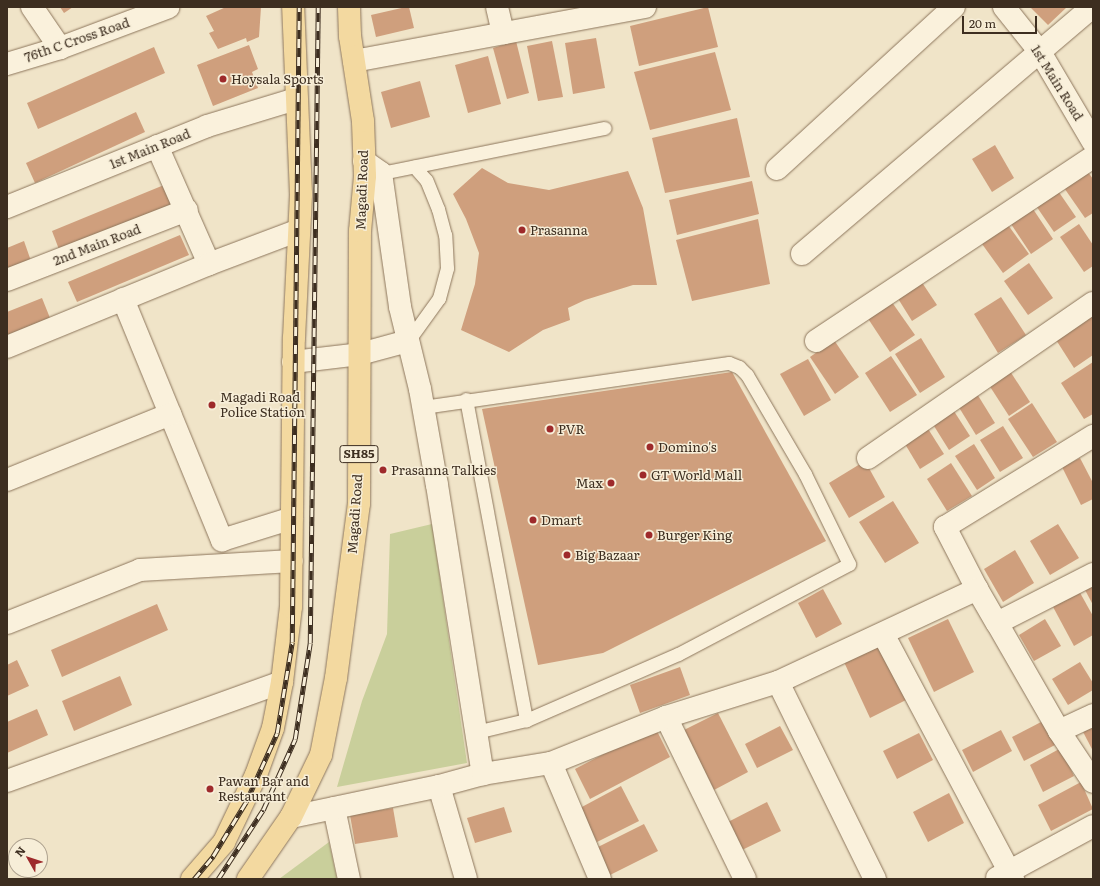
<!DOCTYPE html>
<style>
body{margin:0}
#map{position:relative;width:1100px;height:886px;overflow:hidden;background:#f0e4c8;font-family:Literata,serif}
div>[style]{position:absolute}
.green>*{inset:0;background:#c9cf9b}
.building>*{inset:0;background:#cf9f7d}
.roads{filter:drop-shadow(0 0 1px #8d765c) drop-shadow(0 0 1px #8d765c)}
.lane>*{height:13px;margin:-6.5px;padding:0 6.5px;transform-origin:6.5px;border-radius:6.5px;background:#faf1dc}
.street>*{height:22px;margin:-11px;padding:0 11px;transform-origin:11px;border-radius:11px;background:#faf1dc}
.secondary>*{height:22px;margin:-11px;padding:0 11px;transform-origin:11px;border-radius:11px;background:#faf1dc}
.primary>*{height:22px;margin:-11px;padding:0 11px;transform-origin:11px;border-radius:11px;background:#f3d9a0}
.rail>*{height:4.5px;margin-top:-2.25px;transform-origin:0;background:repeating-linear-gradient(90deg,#f7eed8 0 9px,#3d2e20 0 18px);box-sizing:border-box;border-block:1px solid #3d2e20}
.dots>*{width:11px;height:11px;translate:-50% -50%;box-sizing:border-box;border:2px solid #f7eed8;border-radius:50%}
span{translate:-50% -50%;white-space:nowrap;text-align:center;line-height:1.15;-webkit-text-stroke:3px #f7eed8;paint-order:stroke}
.shield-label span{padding:1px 3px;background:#f7eed8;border:1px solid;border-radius:3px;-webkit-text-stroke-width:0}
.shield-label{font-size:12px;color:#3d2e20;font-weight:700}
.street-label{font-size:13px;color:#3d2e20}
.poi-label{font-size:13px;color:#3d2e20}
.left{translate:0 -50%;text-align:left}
.right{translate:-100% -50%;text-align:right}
.frame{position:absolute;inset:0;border:8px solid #3d2e20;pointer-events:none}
.north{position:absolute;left:8px;top:838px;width:40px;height:40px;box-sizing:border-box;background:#f7eed8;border:1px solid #ada18e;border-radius:50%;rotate:309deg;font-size:11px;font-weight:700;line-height:16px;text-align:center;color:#3d2e20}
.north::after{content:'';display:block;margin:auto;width:14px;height:18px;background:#9e2a2b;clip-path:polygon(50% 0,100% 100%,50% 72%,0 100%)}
.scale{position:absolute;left:962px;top:16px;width:75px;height:18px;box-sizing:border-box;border:2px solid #3d2e20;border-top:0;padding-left:5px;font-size:12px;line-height:14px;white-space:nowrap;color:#3d2e20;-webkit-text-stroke:3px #f7eed8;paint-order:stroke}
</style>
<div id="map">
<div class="green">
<i style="clip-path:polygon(432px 524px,467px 763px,337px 787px,362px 701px,387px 634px,390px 534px)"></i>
<i style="clip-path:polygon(329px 842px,337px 879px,279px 879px)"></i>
</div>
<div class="building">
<i style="clip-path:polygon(60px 7px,73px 7px,64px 13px)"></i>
<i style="clip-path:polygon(226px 7px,261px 7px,259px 37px,247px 42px,246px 38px,218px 49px,209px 33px,214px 31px,206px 16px)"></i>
<i style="clip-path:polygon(406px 7px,409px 7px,414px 28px,376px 37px,371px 15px)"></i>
<i style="clip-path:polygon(708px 7px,718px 47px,639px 66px,630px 26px)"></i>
<i style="clip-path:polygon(1030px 7px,1067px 7px,1048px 25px)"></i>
<i style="clip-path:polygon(596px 38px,605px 88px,573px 94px,565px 43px)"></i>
<i style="clip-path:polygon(516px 41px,529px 93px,507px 99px,493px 48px)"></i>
<i style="clip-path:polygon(552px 41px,563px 97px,538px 101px,527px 46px)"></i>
<i style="clip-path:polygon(249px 45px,258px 69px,252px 72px,258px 88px,213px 106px,197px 65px)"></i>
<i style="clip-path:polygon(154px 47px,165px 73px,38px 129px,27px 103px)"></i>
<i style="clip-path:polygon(715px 52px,731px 110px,650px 130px,634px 72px)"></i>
<i style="clip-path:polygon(488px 56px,501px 104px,468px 113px,455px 65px)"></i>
<i style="clip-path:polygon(420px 81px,430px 117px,391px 128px,381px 92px)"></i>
<i style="clip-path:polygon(136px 112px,145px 132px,35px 183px,26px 163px)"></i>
<i style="clip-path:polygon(737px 118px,750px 177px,665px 193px,652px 138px)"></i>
<i style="clip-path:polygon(995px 145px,1014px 178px,992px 192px,972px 159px)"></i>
<i style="clip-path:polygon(1083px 165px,1093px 179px,1093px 213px,1085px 218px,1060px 182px)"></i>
<i style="clip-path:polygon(482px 168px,508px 183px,549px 190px,628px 171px,643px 208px,657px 285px,633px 285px,585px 300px,568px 308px,570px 320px,543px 330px,509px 352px,461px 330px,475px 284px,479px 253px,466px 219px,453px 194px)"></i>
<i style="clip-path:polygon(752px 181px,759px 214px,677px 235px,669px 200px)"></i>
<i style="clip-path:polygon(164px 185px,172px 205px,60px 252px,52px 231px)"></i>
<i style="clip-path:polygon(1054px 185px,1076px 217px,1054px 232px,1032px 200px)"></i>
<i style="clip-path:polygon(1033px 209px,1053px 239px,1031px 254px,1011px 224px)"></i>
<i style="clip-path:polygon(1003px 218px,1029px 254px,1003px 273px,977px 237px)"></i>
<i style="clip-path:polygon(758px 219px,770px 284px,692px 301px,676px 240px)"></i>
<i style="clip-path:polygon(1079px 224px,1093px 245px,1093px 266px,1084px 272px,1060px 237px)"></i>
<i style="clip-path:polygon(180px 235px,189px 255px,77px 302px,68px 282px)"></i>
<i style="clip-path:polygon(24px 241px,31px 261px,7px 271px,7px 248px)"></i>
<i style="clip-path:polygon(1029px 263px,1053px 298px,1028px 315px,1004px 281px)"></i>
<i style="clip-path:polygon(921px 281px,937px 305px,912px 321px,897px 297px)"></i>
<i style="clip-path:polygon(1001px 297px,1026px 335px,998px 353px,974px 314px)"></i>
<i style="clip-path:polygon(42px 298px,50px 318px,7px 335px,7px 312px)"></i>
<i style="clip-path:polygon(889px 298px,915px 335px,890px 352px,865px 314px)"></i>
<i style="clip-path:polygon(1093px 316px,1093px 355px,1074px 368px,1051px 332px)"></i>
<i style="clip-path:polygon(921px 338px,945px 377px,920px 393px,895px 354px)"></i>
<i style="clip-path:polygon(834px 340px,859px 377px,835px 394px,810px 357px)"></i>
<i style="clip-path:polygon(891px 356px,917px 395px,890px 412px,865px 373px)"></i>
<i style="clip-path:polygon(808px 359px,831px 400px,804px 416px,780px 374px)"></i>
<i style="clip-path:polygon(1093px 362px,1093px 414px,1084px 419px,1061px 383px)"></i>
<i style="clip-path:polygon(1008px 368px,1030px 402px,1009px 416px,987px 382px)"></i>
<i style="clip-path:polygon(732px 372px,826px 541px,603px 653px,538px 665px,482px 409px)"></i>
<i style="clip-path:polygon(974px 389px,995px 423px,976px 435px,955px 401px)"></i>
<i style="clip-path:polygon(1032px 403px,1057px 442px,1033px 457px,1008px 419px)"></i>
<i style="clip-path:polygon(950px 405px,970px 436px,949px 450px,929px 418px)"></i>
<i style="clip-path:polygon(925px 424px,944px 454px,920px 469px,902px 439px)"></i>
<i style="clip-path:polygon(1003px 426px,1023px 458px,1000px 472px,980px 440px)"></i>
<i style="clip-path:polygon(974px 444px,995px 478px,977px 490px,955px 456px)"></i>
<i style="clip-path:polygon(1080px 458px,1093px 483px,1093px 499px,1081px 505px,1062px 467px)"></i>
<i style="clip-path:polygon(865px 461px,885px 497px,849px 518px,829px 483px)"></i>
<i style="clip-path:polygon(951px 463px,972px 496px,947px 511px,927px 479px)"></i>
<i style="clip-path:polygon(893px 501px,919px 543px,885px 563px,859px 522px)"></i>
<i style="clip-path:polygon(1058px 524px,1079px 558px,1050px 575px,1030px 541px)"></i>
<i style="clip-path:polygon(1015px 550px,1034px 583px,1003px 602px,984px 569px)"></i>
<i style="clip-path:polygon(1093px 583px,1093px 605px,1084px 588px)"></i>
<i style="clip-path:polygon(823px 589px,842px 624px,816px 638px,798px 603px)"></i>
<i style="clip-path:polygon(1079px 591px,1093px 616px,1093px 635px,1074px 646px,1052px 605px)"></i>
<i style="clip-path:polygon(157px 604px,168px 630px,62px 677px,51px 650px)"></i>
<i style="clip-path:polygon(948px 619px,974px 672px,934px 692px,908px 638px)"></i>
<i style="clip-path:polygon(1045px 619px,1061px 646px,1034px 661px,1019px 635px)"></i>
<i style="clip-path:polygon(881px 644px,908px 699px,870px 718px,844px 662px)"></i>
<i style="clip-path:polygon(17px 660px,29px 686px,7px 696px,7px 665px)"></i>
<i style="clip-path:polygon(1080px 662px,1093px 683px,1093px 690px,1068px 705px,1052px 679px)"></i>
<i style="clip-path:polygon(680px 667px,690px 695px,640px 713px,630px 685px)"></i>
<i style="clip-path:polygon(120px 676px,132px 705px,74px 731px,62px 701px)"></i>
<i style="clip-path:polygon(37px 709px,48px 735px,7px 753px,7px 722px)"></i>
<i style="clip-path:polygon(718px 713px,748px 772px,714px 790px,684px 730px)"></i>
<i style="clip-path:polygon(1043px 721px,1055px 745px,1024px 761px,1012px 737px)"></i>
<i style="clip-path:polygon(1093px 725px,1093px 751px,1082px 730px)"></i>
<i style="clip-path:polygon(780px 726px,793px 750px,757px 768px,745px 744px)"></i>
<i style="clip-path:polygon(655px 727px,670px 757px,590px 799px,575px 769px)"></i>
<i style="clip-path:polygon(1001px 730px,1012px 751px,973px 772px,962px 750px)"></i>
<i style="clip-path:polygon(919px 733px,933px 760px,897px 779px,883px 751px)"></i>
<i style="clip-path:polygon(1061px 748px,1074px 776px,1043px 792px,1030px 765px)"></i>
<i style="clip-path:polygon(1081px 782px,1093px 809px,1051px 831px,1038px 805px)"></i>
<i style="clip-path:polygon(621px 786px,639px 821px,597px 842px,580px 808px)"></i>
<i style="clip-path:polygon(949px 793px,964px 823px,928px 842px,913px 812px)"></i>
<i style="clip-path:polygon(767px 802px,781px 831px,742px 850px,728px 822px)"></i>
<i style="clip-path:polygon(504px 807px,512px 832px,475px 843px,467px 818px)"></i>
<i style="clip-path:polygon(393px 808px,398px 837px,355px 844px,350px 815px)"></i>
<i style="clip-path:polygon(644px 824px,658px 851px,610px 875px,596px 848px)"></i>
</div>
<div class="roads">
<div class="lane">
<i style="left:381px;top:173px;width:228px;rotate:-11.4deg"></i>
<i style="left:408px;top:341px;width:53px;rotate:-54.2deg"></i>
<i style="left:439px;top:298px;width:31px;rotate:-75deg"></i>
<i style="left:447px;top:268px;width:33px;rotate:-93deg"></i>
<i style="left:445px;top:235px;width:27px;rotate:-105deg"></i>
<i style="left:438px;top:209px;width:31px;rotate:-112deg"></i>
<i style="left:426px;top:180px;width:18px;rotate:-131deg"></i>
<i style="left:466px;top:399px;width:327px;rotate:79.4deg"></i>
<i style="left:423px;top:407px;width:309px;rotate:-8.2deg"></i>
<i style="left:729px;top:363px;width:11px;rotate:22deg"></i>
<i style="left:739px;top:367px;width:11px;rotate:45deg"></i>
<i style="left:747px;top:375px;width:115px;rotate:59.6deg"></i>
<i style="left:805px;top:474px;width:100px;rotate:63.9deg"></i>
<i style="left:849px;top:564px;width:193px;rotate:152.2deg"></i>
<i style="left:678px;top:654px;width:166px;rotate:156.5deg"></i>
<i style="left:526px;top:720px;width:51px;rotate:166.5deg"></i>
</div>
<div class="street">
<i style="left:32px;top:7px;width:50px;rotate:55.7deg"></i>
<i style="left:497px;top:7px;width:27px;rotate:77deg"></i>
<i style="left:354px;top:61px;width:296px;rotate:-10.5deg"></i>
<i style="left:7px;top:64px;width:55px;rotate:-16.8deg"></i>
<i style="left:60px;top:48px;width:116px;rotate:-20.6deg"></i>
<i style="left:157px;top:146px;width:129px;rotate:66.2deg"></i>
<i style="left:364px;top:161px;width:21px;rotate:35deg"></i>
<i style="left:381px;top:173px;width:135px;rotate:81.9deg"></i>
<i style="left:400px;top:307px;width:84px;rotate:76.3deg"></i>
<i style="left:420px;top:389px;width:97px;rotate:80deg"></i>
<i style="left:437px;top:485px;width:293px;rotate:81deg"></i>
<i style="left:777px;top:169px;width:240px;rotate:-42.5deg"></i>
<i style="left:7px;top:207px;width:216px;rotate:-22deg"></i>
<i style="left:207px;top:126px;width:93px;rotate:-16.9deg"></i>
<i style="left:802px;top:254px;width:381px;rotate:-40.4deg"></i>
<i style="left:7px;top:280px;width:193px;rotate:-21.3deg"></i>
<i style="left:123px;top:299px;width:261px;rotate:67.7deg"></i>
<i style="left:222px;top:540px;width:73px;rotate:-17.4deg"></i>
<i style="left:816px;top:341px;width:333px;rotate:-33.6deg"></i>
<i style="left:7px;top:347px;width:218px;rotate:-22.3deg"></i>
<i style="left:209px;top:264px;width:96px;rotate:-20.7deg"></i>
<i style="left:293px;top:362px;width:67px;rotate:-6.8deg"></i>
<i style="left:360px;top:354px;width:50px;rotate:-15.2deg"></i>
<i style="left:868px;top:458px;width:273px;rotate:-34.6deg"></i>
<i style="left:7px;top:480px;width:176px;rotate:-22deg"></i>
<i style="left:977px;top:589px;width:70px;rotate:-117.3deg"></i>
<i style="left:945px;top:527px;width:174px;rotate:-31.6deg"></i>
<i style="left:7px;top:623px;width:143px;rotate:-21.7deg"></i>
<i style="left:140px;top:570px;width:152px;rotate:-3.4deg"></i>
<i style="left:997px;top:623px;width:125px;rotate:60.1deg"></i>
<i style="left:1059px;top:731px;width:61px;rotate:56.3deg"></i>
<i style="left:883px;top:634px;width:277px;rotate:62deg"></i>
<i style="left:778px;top:682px;width:220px;rotate:63.8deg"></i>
<i style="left:666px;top:717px;width:180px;rotate:64deg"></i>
<i style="left:1059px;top:731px;width:38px;rotate:-25deg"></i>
<i style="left:551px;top:763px;width:126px;rotate:67.1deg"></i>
<i style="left:7px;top:781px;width:292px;rotate:-19.8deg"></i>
<i style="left:439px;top:786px;width:97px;rotate:73.8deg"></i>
<i style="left:334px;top:808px;width:73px;rotate:78.1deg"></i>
<i style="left:291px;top:817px;width:151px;rotate:-11.8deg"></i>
<i style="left:439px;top:786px;width:46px;rotate:-15.3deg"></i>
<i style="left:483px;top:774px;width:69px;rotate:-9.2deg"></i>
<i style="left:551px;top:763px;width:124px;rotate:-21.8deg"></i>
<i style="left:666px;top:717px;width:117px;rotate:-17.4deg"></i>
<i style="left:778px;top:682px;width:220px;rotate:-25deg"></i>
<i style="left:977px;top:589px;width:39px;rotate:60deg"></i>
<i style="left:997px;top:623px;width:108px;rotate:-27deg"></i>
<i style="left:997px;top:878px;width:109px;rotate:-28.4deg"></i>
</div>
<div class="secondary">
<i style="left:1004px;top:7px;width:58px;rotate:51.3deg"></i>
<i style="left:1040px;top:52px;width:104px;rotate:59.5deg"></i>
</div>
<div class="primary">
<i style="left:192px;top:879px;width:49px;rotate:-49.1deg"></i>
<i style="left:224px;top:842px;width:74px;rotate:-64.5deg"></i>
<i style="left:256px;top:775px;width:50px;rotate:-70.1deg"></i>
<i style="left:273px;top:728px;width:47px;rotate:-78.9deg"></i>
<i style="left:282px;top:682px;width:76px;rotate:-83.2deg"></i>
<i style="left:291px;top:607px;width:269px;rotate:-89.4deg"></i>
<i style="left:294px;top:338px;width:144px;rotate:-87.2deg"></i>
<i style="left:301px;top:194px;width:187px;rotate:-92.4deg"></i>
<i style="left:248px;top:879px;width:75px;rotate:-55.3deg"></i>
<i style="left:291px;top:817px;width:69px;rotate:-64.2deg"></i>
<i style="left:321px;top:755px;width:78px;rotate:-79deg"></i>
<i style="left:336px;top:678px;width:176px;rotate:-82.5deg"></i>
<i style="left:359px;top:504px;width:273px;rotate:-89.8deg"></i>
<i style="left:360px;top:231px;width:55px;rotate:-84.8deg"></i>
<i style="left:365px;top:176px;width:55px;rotate:-92.1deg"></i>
<i style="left:363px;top:121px;width:86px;rotate:-98.7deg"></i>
<i style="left:350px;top:36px;width:29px;rotate:-92deg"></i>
</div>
</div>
<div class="rail">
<i style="left:194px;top:879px;width:30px;rotate:-50deg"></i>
<i style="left:213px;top:856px;width:63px;rotate:-58.6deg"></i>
<i style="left:246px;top:802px;width:76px;rotate:-65.8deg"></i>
<i style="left:277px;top:733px;width:92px;rotate:-80.6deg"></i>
<i style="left:292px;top:642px;width:635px;rotate:-89.37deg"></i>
<i style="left:218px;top:879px;width:82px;rotate:-56.9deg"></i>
<i style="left:263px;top:810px;width:78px;rotate:-65.7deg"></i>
<i style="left:295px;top:739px;width:97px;rotate:-81.1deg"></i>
<i style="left:310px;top:643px;width:636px;rotate:-89.28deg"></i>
</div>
<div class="dots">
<i style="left:223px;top:79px;background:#9e2a2b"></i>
<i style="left:522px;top:230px;background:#9e2a2b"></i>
<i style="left:212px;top:405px;background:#9e2a2b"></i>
<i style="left:550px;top:429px;background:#9e2a2b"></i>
<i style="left:650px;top:447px;background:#9e2a2b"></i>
<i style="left:383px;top:470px;background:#9e2a2b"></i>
<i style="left:643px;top:475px;background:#9e2a2b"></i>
<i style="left:611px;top:483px;background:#9e2a2b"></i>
<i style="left:533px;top:520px;background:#9e2a2b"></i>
<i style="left:649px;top:535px;background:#9e2a2b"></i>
<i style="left:567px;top:555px;background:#9e2a2b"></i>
<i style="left:210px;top:789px;background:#9e2a2b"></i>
</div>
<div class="shield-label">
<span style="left:359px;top:454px">SH85</span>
</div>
<div class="street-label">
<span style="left:77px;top:40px;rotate:-19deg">76th C Cross Road</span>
<span style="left:1057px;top:83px;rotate:58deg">1st Main Road</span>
<span style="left:150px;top:149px;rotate:-22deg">1st Main Road</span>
<span style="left:362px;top:190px;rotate:-88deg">Magadi Road</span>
<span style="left:97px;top:245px;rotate:-21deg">2nd Main Road</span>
<span style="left:355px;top:514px;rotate:-86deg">Magadi Road</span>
</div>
<div class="poi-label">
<span class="left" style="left:231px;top:79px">Hoysala Sports</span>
<span class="left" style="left:530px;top:230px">Prasanna</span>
<span class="left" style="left:220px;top:405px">Magadi Road<br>Police Station</span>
<span class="left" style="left:558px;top:429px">PVR</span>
<span class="left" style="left:658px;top:447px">Domino's</span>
<span class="left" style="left:391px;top:470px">Prasanna Talkies</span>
<span class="left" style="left:651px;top:475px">GT World Mall</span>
<span class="right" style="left:603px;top:483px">Max</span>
<span class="left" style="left:541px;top:520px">Dmart</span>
<span class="left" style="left:657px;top:535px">Burger King</span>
<span class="left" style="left:575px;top:555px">Big Bazaar</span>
<span class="left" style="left:218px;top:789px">Pawan Bar and<br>Restaurant</span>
</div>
<div class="frame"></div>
<div class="north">N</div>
<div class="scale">20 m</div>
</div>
